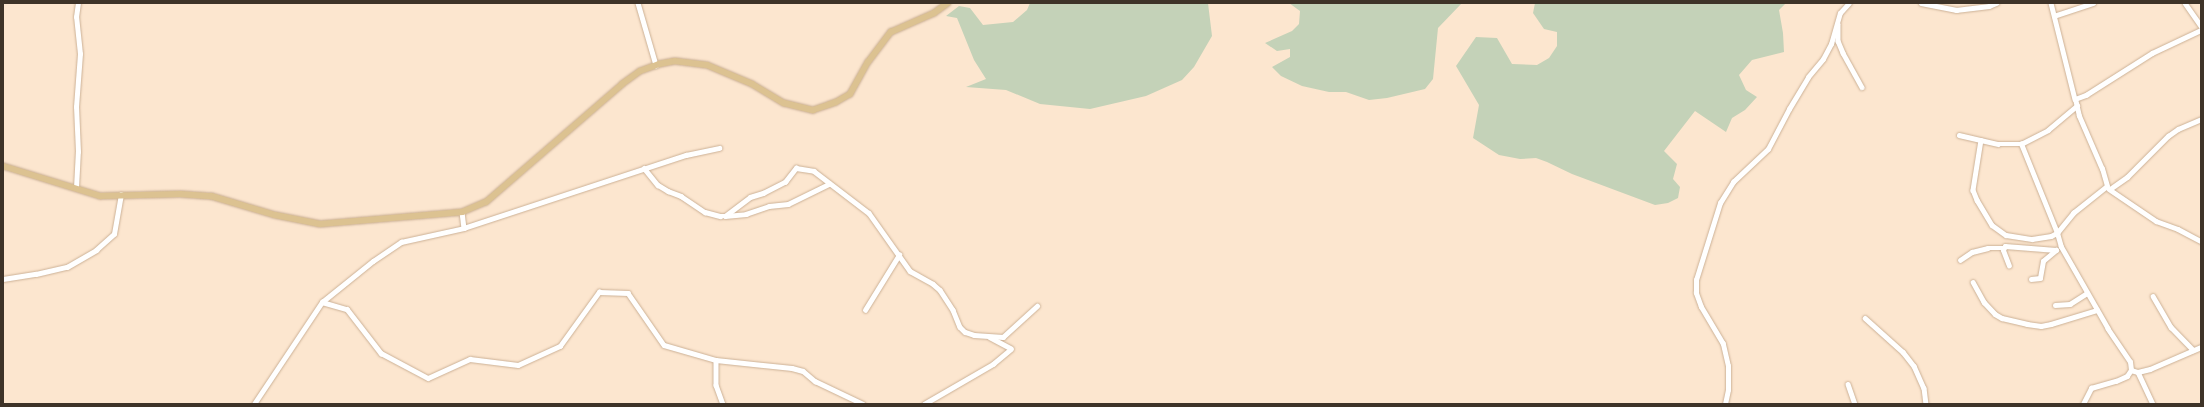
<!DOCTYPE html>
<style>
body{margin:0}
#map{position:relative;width:2204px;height:407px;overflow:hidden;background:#fce6cf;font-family:Poppins,sans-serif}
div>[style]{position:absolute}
.green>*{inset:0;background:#c4d2b8}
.roads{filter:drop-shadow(0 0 1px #ccb196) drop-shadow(0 0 1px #ccb196)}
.minor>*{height:4.5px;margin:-2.25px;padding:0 2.25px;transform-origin:2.25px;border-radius:2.25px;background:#fff}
.major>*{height:6px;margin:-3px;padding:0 3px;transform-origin:3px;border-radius:3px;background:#dcc291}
span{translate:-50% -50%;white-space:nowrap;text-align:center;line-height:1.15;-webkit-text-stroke:3px #fce6cf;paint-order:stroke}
.frame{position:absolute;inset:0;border:4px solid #3e3328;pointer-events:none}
</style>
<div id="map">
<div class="green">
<i style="clip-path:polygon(1030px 3px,1208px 3px,1212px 36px,1194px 67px,1182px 80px,1146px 96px,1090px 109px,1040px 104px,1006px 90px,966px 87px,986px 79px,974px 60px,957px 18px,946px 16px,959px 6px,970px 8px,983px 25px,1013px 22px,1027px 10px)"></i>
<i style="clip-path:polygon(1289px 3px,1462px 3px,1438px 28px,1433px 79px,1425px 89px,1387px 98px,1369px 100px,1346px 92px,1329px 92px,1302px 86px,1281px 76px,1272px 67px,1290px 57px,1290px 49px,1277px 51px,1265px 43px,1292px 31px,1299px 24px,1300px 11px)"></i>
<i style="clip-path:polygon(1535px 3px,1786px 3px,1779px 10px,1783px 33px,1784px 52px,1752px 60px,1739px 75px,1746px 90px,1757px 97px,1745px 110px,1732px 118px,1726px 132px,1695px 111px,1664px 151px,1677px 164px,1673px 179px,1680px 187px,1678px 198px,1668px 203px,1655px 205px,1572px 174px,1547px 162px,1536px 158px,1520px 159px,1499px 155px,1473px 138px,1479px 105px,1456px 66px,1476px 37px,1497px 38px,1512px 64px,1537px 65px,1549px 58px,1557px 46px,1557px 32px,1544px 29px,1533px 13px)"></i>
</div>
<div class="roads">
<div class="minor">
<i style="left:638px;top:3px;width:65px;rotate:73.8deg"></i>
<i style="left:1921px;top:3px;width:36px;rotate:11deg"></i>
<i style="left:1956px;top:10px;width:33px;rotate:-7deg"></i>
<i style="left:1989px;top:6px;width:8px;rotate:-23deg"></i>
<i style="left:2051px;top:3px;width:99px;rotate:76deg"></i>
<i style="left:2185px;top:3px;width:28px;rotate:55deg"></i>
<i style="left:2054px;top:16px;width:41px;rotate:-18.4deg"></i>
<i style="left:1838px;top:24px;width:17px;rotate:90deg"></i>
<i style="left:1838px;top:41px;width:13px;rotate:67deg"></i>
<i style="left:1843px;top:53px;width:39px;rotate:61deg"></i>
<i style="left:1959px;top:135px;width:40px;rotate:13deg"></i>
<i style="left:1998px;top:144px;width:23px"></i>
<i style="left:2021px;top:144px;width:30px;rotate:-27deg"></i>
<i style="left:2048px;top:130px;width:38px;rotate:-40deg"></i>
<i style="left:1981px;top:140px;width:51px;rotate:99.1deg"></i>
<i style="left:1973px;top:190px;width:11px;rotate:68deg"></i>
<i style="left:1977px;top:200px;width:29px;rotate:59deg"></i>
<i style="left:1992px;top:225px;width:17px;rotate:36deg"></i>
<i style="left:2006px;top:235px;width:26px;rotate:9deg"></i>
<i style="left:2032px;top:239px;width:19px;rotate:-9deg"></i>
<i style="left:2051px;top:236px;width:7px;rotate:-27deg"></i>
<i style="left:2057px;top:233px;width:96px;rotate:-112deg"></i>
<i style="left:644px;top:168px;width:22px;rotate:51deg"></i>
<i style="left:658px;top:185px;width:12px;rotate:31deg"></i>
<i style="left:668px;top:191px;width:14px;rotate:21deg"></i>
<i style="left:681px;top:196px;width:29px;rotate:34deg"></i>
<i style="left:705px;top:212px;width:16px;rotate:15deg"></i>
<i style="left:720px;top:216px;width:5px"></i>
<i style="left:725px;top:216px;width:31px;rotate:-37deg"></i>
<i style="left:750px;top:197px;width:14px;rotate:-17deg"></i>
<i style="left:763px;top:193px;width:25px;rotate:-27deg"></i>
<i style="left:785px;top:182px;width:18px;rotate:-52deg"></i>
<i style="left:796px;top:168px;width:18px;rotate:9deg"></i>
<i style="left:814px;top:171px;width:69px;rotate:37.4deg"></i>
<i style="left:869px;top:213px;width:71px;rotate:54.7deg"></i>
<i style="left:910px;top:271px;width:26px;rotate:29deg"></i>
<i style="left:933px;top:284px;width:9px;rotate:41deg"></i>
<i style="left:940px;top:290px;width:24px;rotate:57deg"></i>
<i style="left:953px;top:310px;width:18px;rotate:68deg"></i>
<i style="left:960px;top:327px;width:7px;rotate:45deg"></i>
<i style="left:965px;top:332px;width:9px;rotate:18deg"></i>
<i style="left:974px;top:335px;width:29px;rotate:4deg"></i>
<i style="left:1003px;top:337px;width:46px;rotate:-42.4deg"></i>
<i style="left:76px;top:188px;width:36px;rotate:-87deg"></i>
<i style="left:78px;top:152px;width:45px;rotate:-92.5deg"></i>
<i style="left:76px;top:107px;width:53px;rotate:-85.7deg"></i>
<i style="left:80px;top:54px;width:37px;rotate:-96deg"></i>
<i style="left:76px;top:17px;width:14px;rotate:-82deg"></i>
<i style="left:2109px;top:189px;width:57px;rotate:34.2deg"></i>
<i style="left:2156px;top:221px;width:23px;rotate:20deg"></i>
<i style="left:2178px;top:229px;width:26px;rotate:28deg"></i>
<i style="left:2110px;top:189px;width:21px;rotate:-35deg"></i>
<i style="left:2127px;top:177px;width:58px;rotate:-45deg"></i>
<i style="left:2168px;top:136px;width:12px;rotate:-35deg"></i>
<i style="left:2178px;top:129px;width:25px;rotate:-23deg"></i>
<i style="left:462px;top:212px;width:16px;rotate:83deg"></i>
<i style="left:725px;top:216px;width:21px;rotate:-5deg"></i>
<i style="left:746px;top:214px;width:24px;rotate:-19deg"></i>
<i style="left:769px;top:206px;width:19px;rotate:-6deg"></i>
<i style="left:788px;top:204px;width:46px;rotate:-26deg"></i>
<i style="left:1960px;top:260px;width:14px;rotate:-34deg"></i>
<i style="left:1972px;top:252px;width:16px;rotate:-14deg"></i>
<i style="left:1988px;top:248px;width:15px"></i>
<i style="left:2009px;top:266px;width:17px;rotate:-111deg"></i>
<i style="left:2003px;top:250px;width:4px;rotate:-63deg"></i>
<i style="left:2005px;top:246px;width:51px;rotate:4.5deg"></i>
<i style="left:3px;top:279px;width:33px;rotate:-9deg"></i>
<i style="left:36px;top:274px;width:32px;rotate:-13deg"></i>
<i style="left:67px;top:267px;width:34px;rotate:-30deg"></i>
<i style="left:96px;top:250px;width:24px;rotate:-42deg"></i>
<i style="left:114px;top:234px;width:40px;rotate:-80deg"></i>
<i style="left:2031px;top:279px;width:9px;rotate:-6deg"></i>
<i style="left:2040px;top:278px;width:17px;rotate:-80deg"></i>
<i style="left:2043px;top:261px;width:17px;rotate:-40deg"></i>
<i style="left:1973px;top:282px;width:23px;rotate:61deg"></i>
<i style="left:1984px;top:302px;width:16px;rotate:47deg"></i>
<i style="left:1995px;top:314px;width:8px;rotate:30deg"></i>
<i style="left:2002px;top:318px;width:26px;rotate:13deg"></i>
<i style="left:2027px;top:324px;width:14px;rotate:8deg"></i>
<i style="left:2041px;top:326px;width:10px;rotate:-11deg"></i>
<i style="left:2051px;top:324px;width:48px;rotate:-16.9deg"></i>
<i style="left:2153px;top:296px;width:36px;rotate:60deg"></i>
<i style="left:2171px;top:327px;width:32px;rotate:46deg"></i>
<i style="left:322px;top:302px;width:26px;rotate:16deg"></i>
<i style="left:347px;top:309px;width:56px;rotate:52.3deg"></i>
<i style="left:381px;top:353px;width:53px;rotate:28deg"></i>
<i style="left:428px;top:378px;width:46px;rotate:-24.3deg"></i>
<i style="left:470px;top:359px;width:48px;rotate:7.1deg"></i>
<i style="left:518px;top:365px;width:46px;rotate:-24.3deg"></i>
<i style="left:560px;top:346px;width:67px;rotate:-54.2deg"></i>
<i style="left:599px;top:292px;width:29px;rotate:2deg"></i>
<i style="left:628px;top:293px;width:63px;rotate:55.3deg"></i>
<i style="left:664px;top:345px;width:54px;rotate:16.1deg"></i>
<i style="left:716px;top:360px;width:25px;rotate:90deg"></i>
<i style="left:716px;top:385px;width:20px;rotate:70deg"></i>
<i style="left:2055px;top:305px;width:15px;rotate:-4deg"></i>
<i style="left:2070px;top:304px;width:20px;rotate:-33deg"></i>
<i style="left:865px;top:310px;width:65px;rotate:-58.3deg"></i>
<i style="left:1865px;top:318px;width:51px;rotate:41.8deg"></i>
<i style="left:1903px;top:352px;width:18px;rotate:52deg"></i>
<i style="left:1914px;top:366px;width:24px;rotate:66deg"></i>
<i style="left:1924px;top:388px;width:16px;rotate:83deg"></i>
<i style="left:716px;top:360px;width:76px;rotate:6deg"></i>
<i style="left:792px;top:368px;width:11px;rotate:15deg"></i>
<i style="left:803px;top:371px;width:16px;rotate:40deg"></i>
<i style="left:815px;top:381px;width:53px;rotate:25.6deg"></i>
<i style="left:2131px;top:370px;width:7px;rotate:16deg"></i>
<i style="left:2138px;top:372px;width:12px;rotate:-14deg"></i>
<i style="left:2150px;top:369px;width:56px;rotate:-23.3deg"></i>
<i style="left:2138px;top:372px;width:35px;rotate:65deg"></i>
<i style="left:1848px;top:384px;width:21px;rotate:71deg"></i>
<i style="left:254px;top:404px;width:123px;rotate:-56.3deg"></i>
<i style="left:322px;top:302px;width:65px;rotate:-38.8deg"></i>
<i style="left:373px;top:261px;width:34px;rotate:-34deg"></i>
<i style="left:401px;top:242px;width:65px;rotate:-12.5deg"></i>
<i style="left:464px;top:228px;width:234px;rotate:-18.2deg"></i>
<i style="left:686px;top:155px;width:34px;rotate:-12deg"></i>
<i style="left:924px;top:404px;width:80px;rotate:-30.1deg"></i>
<i style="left:993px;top:364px;width:23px;rotate:-40deg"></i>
<i style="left:1011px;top:349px;width:24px;rotate:-152deg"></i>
<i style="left:1725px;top:404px;width:14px;rotate:-78deg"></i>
<i style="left:1728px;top:390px;width:24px;rotate:-90deg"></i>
<i style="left:1728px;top:366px;width:23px;rotate:-103deg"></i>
<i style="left:1723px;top:344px;width:43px;rotate:-120.7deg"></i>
<i style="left:1701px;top:307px;width:15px;rotate:-110deg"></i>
<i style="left:1696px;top:293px;width:13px;rotate:-90deg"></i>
<i style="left:1696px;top:280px;width:81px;rotate:-72.7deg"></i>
<i style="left:1720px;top:203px;width:25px;rotate:-58deg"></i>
<i style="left:1733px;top:182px;width:48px;rotate:-43.3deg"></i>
<i style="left:1768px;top:149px;width:45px;rotate:-62.3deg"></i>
<i style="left:1789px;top:109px;width:37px;rotate:-59deg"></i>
<i style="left:1808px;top:77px;width:23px;rotate:-50deg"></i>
<i style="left:1823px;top:59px;width:17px;rotate:-62deg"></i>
<i style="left:1831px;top:44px;width:32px;rotate:-74deg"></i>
<i style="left:1840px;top:13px;width:13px;rotate:-48deg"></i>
<i style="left:2083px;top:404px;width:18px;rotate:-63deg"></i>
<i style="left:2091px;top:388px;width:26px;rotate:-16deg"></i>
<i style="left:2116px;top:381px;width:12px;rotate:-24deg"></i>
<i style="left:2127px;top:376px;width:7px;rotate:-56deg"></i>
<i style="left:2131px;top:370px;width:8px;rotate:-97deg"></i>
<i style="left:2130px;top:362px;width:40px;rotate:-124deg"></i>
<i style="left:2108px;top:329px;width:95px;rotate:-119.8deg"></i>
<i style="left:2061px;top:247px;width:15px;rotate:-106deg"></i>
<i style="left:2057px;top:233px;width:26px;rotate:-51deg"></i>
<i style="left:2073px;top:213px;width:43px;rotate:-38.5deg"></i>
<i style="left:2107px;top:186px;width:18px;rotate:-106deg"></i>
<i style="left:2102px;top:169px;width:58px;rotate:-113.5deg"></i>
<i style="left:2079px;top:116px;width:17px;rotate:-103deg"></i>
<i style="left:2075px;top:99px;width:12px;rotate:-20deg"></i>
<i style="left:2086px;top:95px;width:78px;rotate:-32.5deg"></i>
<i style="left:2152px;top:53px;width:54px;rotate:-25.1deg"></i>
</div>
<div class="major">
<i style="left:3px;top:166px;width:102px;rotate:17.2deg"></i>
<i style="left:100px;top:196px;width:80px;rotate:-1.4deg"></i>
<i style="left:180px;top:194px;width:31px;rotate:4deg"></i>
<i style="left:211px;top:196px;width:67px;rotate:16.5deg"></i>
<i style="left:275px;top:215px;width:46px;rotate:11.3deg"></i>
<i style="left:320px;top:224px;width:143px;rotate:-4.8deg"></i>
<i style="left:462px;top:212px;width:26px;rotate:-23deg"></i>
<i style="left:486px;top:202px;width:180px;rotate:-40.9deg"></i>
<i style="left:622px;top:84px;width:22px;rotate:-36deg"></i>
<i style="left:640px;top:71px;width:20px;rotate:-20deg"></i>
<i style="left:659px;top:64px;width:16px;rotate:-11deg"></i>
<i style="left:675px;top:61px;width:32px;rotate:7deg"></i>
<i style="left:707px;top:65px;width:49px;rotate:22.9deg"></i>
<i style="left:752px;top:84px;width:37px;rotate:31deg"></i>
<i style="left:784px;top:103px;width:30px;rotate:14deg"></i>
<i style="left:813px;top:110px;width:24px;rotate:-19deg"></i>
<i style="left:836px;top:102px;width:16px;rotate:-30deg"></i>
<i style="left:850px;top:94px;width:37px;rotate:-61deg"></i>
<i style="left:868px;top:62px;width:38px;rotate:-53deg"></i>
<i style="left:891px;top:32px;width:47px;rotate:-23.8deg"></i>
<i style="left:934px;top:13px;width:17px;rotate:-36deg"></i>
</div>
</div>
<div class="frame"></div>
</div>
